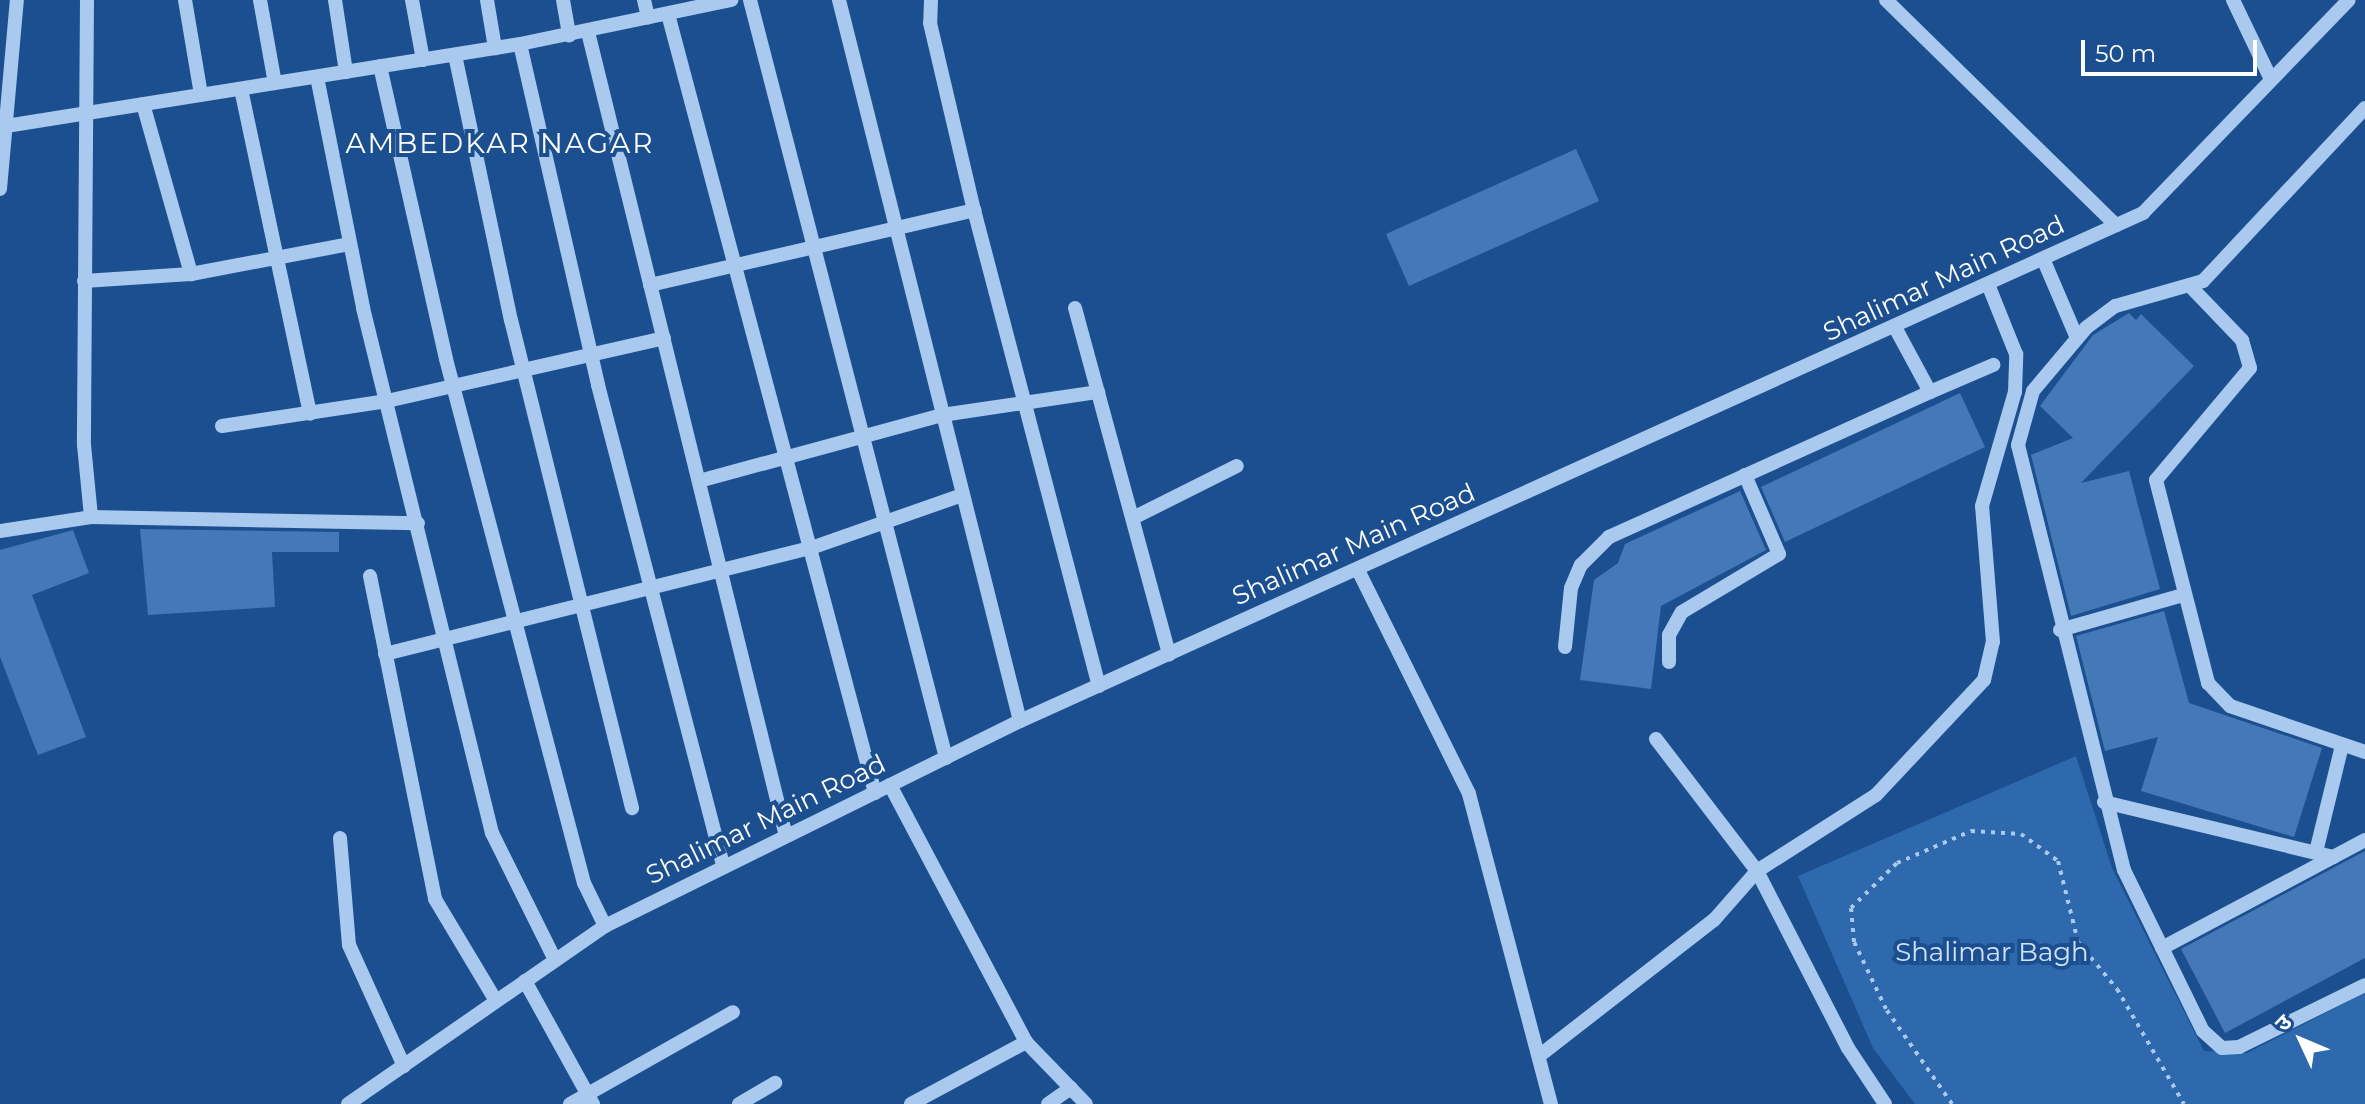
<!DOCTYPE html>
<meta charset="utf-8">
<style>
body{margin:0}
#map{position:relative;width:2365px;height:1104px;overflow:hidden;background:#1b4f8f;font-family:Montserrat,"Noto Sans Devanagari",sans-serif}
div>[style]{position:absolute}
.green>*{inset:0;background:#2e69ad}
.building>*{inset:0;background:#4478b7}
.path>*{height:4px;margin-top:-2px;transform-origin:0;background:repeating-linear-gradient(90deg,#a9c9ee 0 4px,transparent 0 10px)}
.minor>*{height:14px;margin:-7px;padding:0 7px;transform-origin:7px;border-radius:7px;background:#a9c9ee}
span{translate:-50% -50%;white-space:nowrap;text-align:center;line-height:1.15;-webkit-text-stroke:8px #1b4f8f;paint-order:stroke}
.street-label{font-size:26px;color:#fff}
.park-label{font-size:26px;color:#cfe3fa}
.neighbourhood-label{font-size:28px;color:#fff;letter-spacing:2px}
.north{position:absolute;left:2261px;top:1000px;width:80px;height:80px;-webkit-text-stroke:6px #1b4f8f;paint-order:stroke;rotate:314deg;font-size:22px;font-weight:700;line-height:32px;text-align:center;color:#fff}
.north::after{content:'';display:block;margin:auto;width:28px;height:36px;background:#fff;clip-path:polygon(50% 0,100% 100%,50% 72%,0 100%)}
.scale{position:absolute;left:2081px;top:40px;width:176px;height:36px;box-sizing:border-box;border:4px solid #fff;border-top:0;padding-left:10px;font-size:24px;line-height:28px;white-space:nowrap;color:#fff;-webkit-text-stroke:6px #1b4f8f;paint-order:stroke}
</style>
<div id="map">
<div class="green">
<i style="clip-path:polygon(2076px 756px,2112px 868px,2204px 1051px,2247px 1053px,2365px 993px,2365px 1104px,1915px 1104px,1873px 1048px,1798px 876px)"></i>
</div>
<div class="building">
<i style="clip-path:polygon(1576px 149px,1599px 201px,1409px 286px,1386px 234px)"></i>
<i style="clip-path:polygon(2129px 313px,2136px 320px,2141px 314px,2194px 366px,2081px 483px,2129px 471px,2160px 589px,2071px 616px,2031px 455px,2073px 438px,2040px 406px,2093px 335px)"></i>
<i style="clip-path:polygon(1960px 393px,1985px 447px,1785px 542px,1761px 487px)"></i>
<i style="clip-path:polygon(1740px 491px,1766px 550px,1661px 606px,1651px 689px,1580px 680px,1594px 580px,1618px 563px,1625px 544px)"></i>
<i style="clip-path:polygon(140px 529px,339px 532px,339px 552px,272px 552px,275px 607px,148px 615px)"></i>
<i style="clip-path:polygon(73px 530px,89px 573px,32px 595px,86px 737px,38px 755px,0 657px,0 550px)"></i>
<i style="clip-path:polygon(2164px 611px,2189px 703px,2322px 748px,2294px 837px,2141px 791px,2158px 737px,2105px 751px,2076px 636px)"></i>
<i style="clip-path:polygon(2365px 851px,2365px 958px,2225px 1033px,2181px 949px)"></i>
</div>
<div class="path">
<i style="left:1952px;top:1104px;width:116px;rotate:-124.8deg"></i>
<i style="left:1886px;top:1009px;width:74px;rotate:-115.5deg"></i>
<i style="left:1854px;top:942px;width:34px;rotate:-95deg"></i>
<i style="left:1851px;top:908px;width:64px;rotate:-44.4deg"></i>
<i style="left:1897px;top:863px;width:81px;rotate:-23.4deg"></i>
<i style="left:1971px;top:831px;width:50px;rotate:3.4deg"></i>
<i style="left:2021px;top:834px;width:46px;rotate:36.1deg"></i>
<i style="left:2058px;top:861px;width:83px;rotate:76.1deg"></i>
<i style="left:2078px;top:942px;width:61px;rotate:50.3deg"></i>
<i style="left:2117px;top:989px;width:133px;rotate:59.8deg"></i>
</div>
<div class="minor">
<i style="left:87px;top:0;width:445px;rotate:90.4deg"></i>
<i style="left:84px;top:445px;width:72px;rotate:84.4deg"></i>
<i style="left:185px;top:0;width:96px;rotate:80.4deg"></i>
<i style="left:260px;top:0;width:84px;rotate:79.8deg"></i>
<i style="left:335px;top:0;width:73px;rotate:81.3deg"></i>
<i style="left:412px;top:0;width:61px;rotate:79.6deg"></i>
<i style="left:487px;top:0;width:49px;rotate:80.5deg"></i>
<i style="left:563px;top:0;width:36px;rotate:80deg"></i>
<i style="left:644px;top:0;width:18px;rotate:77deg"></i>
<i style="left:750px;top:0;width:783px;rotate:75.5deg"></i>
<i style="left:839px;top:0;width:743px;rotate:75.91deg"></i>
<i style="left:931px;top:0;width:23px;rotate:92deg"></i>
<i style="left:930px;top:23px;width:192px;rotate:76.8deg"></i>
<i style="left:974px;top:210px;width:492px;rotate:75.3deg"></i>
<i style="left:1886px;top:0;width:322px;rotate:44.4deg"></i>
<i style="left:2233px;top:0;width:83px;rotate:64.4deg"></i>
<i style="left:668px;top:14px;width:806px;rotate:75.12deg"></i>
<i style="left:588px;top:32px;width:828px;rotate:76.17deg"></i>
<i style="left:520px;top:44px;width:350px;rotate:77.1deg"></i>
<i style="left:598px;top:385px;width:498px;rotate:75.4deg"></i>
<i style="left:455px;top:55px;width:271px;rotate:78.1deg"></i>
<i style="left:511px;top:320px;width:503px;rotate:76.07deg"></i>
<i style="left:380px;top:66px;width:300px;rotate:77.3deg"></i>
<i style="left:446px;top:359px;width:542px;rotate:75.25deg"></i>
<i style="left:584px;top:883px;width:48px;rotate:64deg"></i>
<i style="left:317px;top:77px;width:236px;rotate:78.7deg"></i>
<i style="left:363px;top:308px;width:541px;rotate:76.2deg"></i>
<i style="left:492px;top:833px;width:142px;rotate:63.6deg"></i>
<i style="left:241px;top:89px;width:332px;rotate:78deg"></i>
<i style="left:143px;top:104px;width:177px;rotate:74.2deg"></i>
<i style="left:2365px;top:108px;width:237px;rotate:133.1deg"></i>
<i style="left:2203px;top:281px;width:91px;rotate:164.1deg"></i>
<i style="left:2115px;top:306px;width:36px;rotate:143deg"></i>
<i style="left:2086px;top:328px;width:82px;rotate:130.1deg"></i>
<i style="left:2033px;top:391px;width:56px;rotate:105.5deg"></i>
<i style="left:2018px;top:445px;width:438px;rotate:76deg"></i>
<i style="left:2124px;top:870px;width:179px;rotate:63.9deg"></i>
<i style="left:2203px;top:1031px;width:25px;rotate:42deg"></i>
<i style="left:2222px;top:1048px;width:17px;rotate:-3deg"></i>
<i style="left:2239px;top:1047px;width:140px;rotate:-26.2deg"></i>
<i style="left:6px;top:126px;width:520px;rotate:-9.06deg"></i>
<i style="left:520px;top:44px;width:216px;rotate:-11.8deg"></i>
<i style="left:0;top:189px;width:190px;rotate:-84.9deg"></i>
<i style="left:2044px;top:261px;width:84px;rotate:66.8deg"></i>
<i style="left:84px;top:281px;width:107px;rotate:-3.7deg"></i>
<i style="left:191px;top:274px;width:162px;rotate:-10.7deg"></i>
<i style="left:650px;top:285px;width:333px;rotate:-13deg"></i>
<i style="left:2190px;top:286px;width:75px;rotate:46.1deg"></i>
<i style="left:2242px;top:340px;width:29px;rotate:74deg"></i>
<i style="left:2250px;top:368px;width:146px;rotate:130deg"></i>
<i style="left:2156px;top:480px;width:210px;rotate:75.6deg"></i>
<i style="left:2208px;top:683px;width:32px;rotate:46deg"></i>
<i style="left:2230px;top:706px;width:143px;rotate:18.8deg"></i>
<i style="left:1075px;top:308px;width:359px;rotate:74.8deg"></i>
<i style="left:1930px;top:392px;width:69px;rotate:-23.2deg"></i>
<i style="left:222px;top:426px;width:167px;rotate:-8.6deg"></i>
<i style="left:387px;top:401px;width:284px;rotate:-12.8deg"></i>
<i style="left:699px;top:481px;width:252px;rotate:-15.2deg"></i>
<i style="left:942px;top:415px;width:158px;rotate:-8.4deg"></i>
<i style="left:1133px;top:518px;width:116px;rotate:-26.6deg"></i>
<i style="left:0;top:531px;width:92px;rotate:-8.7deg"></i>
<i style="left:91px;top:517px;width:327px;rotate:1.1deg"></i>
<i style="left:1358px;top:570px;width:250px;rotate:63.6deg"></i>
<i style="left:1469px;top:794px;width:321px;rotate:75.2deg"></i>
<i style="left:370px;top:576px;width:329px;rotate:78.6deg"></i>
<i style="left:435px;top:899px;width:119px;rotate:59.1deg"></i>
<i style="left:2060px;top:630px;width:128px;rotate:-15.9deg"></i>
<i style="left:1565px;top:647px;width:59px;rotate:-84.2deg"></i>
<i style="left:1571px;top:588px;width:25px;rotate:-67deg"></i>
<i style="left:1581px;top:565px;width:40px;rotate:-45deg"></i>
<i style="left:1609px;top:537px;width:352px;rotate:-24.3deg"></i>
<i style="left:1930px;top:392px;width:72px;rotate:-118.4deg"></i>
<i style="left:385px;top:654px;width:439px;rotate:-14deg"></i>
<i style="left:811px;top:548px;width:160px;rotate:-19.3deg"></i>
<i style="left:1669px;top:662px;width:27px;rotate:-90deg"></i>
<i style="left:1669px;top:635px;width:26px;rotate:-61deg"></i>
<i style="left:1682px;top:612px;width:113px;rotate:-30.9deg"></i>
<i style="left:1779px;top:554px;width:86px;rotate:-113.3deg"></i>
<i style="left:1656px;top:739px;width:166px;rotate:52.6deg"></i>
<i style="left:1757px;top:871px;width:199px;rotate:62.8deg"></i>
<i style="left:1848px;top:1048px;width:67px;rotate:56.5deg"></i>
<i style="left:890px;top:785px;width:291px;rotate:62.1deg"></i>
<i style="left:1026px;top:1042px;width:86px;rotate:45.9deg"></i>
<i style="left:2104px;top:802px;width:236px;rotate:13.5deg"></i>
<i style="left:340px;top:838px;width:107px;rotate:85.2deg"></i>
<i style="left:349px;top:945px;width:133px;rotate:65.6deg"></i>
<i style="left:2316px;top:852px;width:110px;rotate:-76.3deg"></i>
<i style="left:2162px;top:948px;width:230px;rotate:-28deg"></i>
<i style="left:525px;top:981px;width:141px;rotate:61.1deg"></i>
<i style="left:1539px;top:1056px;width:222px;rotate:-37.9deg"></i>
<i style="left:1714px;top:920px;width:65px;rotate:-48.7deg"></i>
<i style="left:1757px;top:871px;width:141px;rotate:-32.6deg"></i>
<i style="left:1876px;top:795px;width:158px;rotate:-46.8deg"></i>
<i style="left:1984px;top:680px;width:39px;rotate:-77deg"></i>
<i style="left:1993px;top:642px;width:136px;rotate:-94.6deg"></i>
<i style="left:1982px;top:506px;width:119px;rotate:-73.9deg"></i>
<i style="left:2015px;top:392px;width:38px;rotate:-88deg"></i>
<i style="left:2016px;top:354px;width:72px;rotate:-111.9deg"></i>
<i style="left:348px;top:1104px;width:313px;rotate:-34.7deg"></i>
<i style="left:605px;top:926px;width:463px;rotate:-26.3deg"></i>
<i style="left:1020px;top:721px;width:1233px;rotate:-24.34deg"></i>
<i style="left:2143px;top:213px;width:296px;rotate:-46deg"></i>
<i style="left:570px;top:1104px;width:187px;rotate:-29.4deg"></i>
<i style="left:739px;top:1104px;width:42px;rotate:-30.3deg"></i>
<i style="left:911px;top:1104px;width:131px;rotate:-28.3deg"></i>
<i style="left:1048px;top:1104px;width:28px;rotate:-35deg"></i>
</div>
<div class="street-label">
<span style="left:1944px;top:279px;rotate:-25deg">Shalimar Main Road</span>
<span style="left:1354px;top:545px;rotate:-24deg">Shalimar Main Road</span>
<span style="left:766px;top:820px;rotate:-26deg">Shalimar Main Road</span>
</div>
<div class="park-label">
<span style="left:1992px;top:953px">Shalimar Bagh</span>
</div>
<div class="neighbourhood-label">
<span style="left:500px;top:143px">AMBEDKAR NAGAR</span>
</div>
<div class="north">उ</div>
<div class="scale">50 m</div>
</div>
